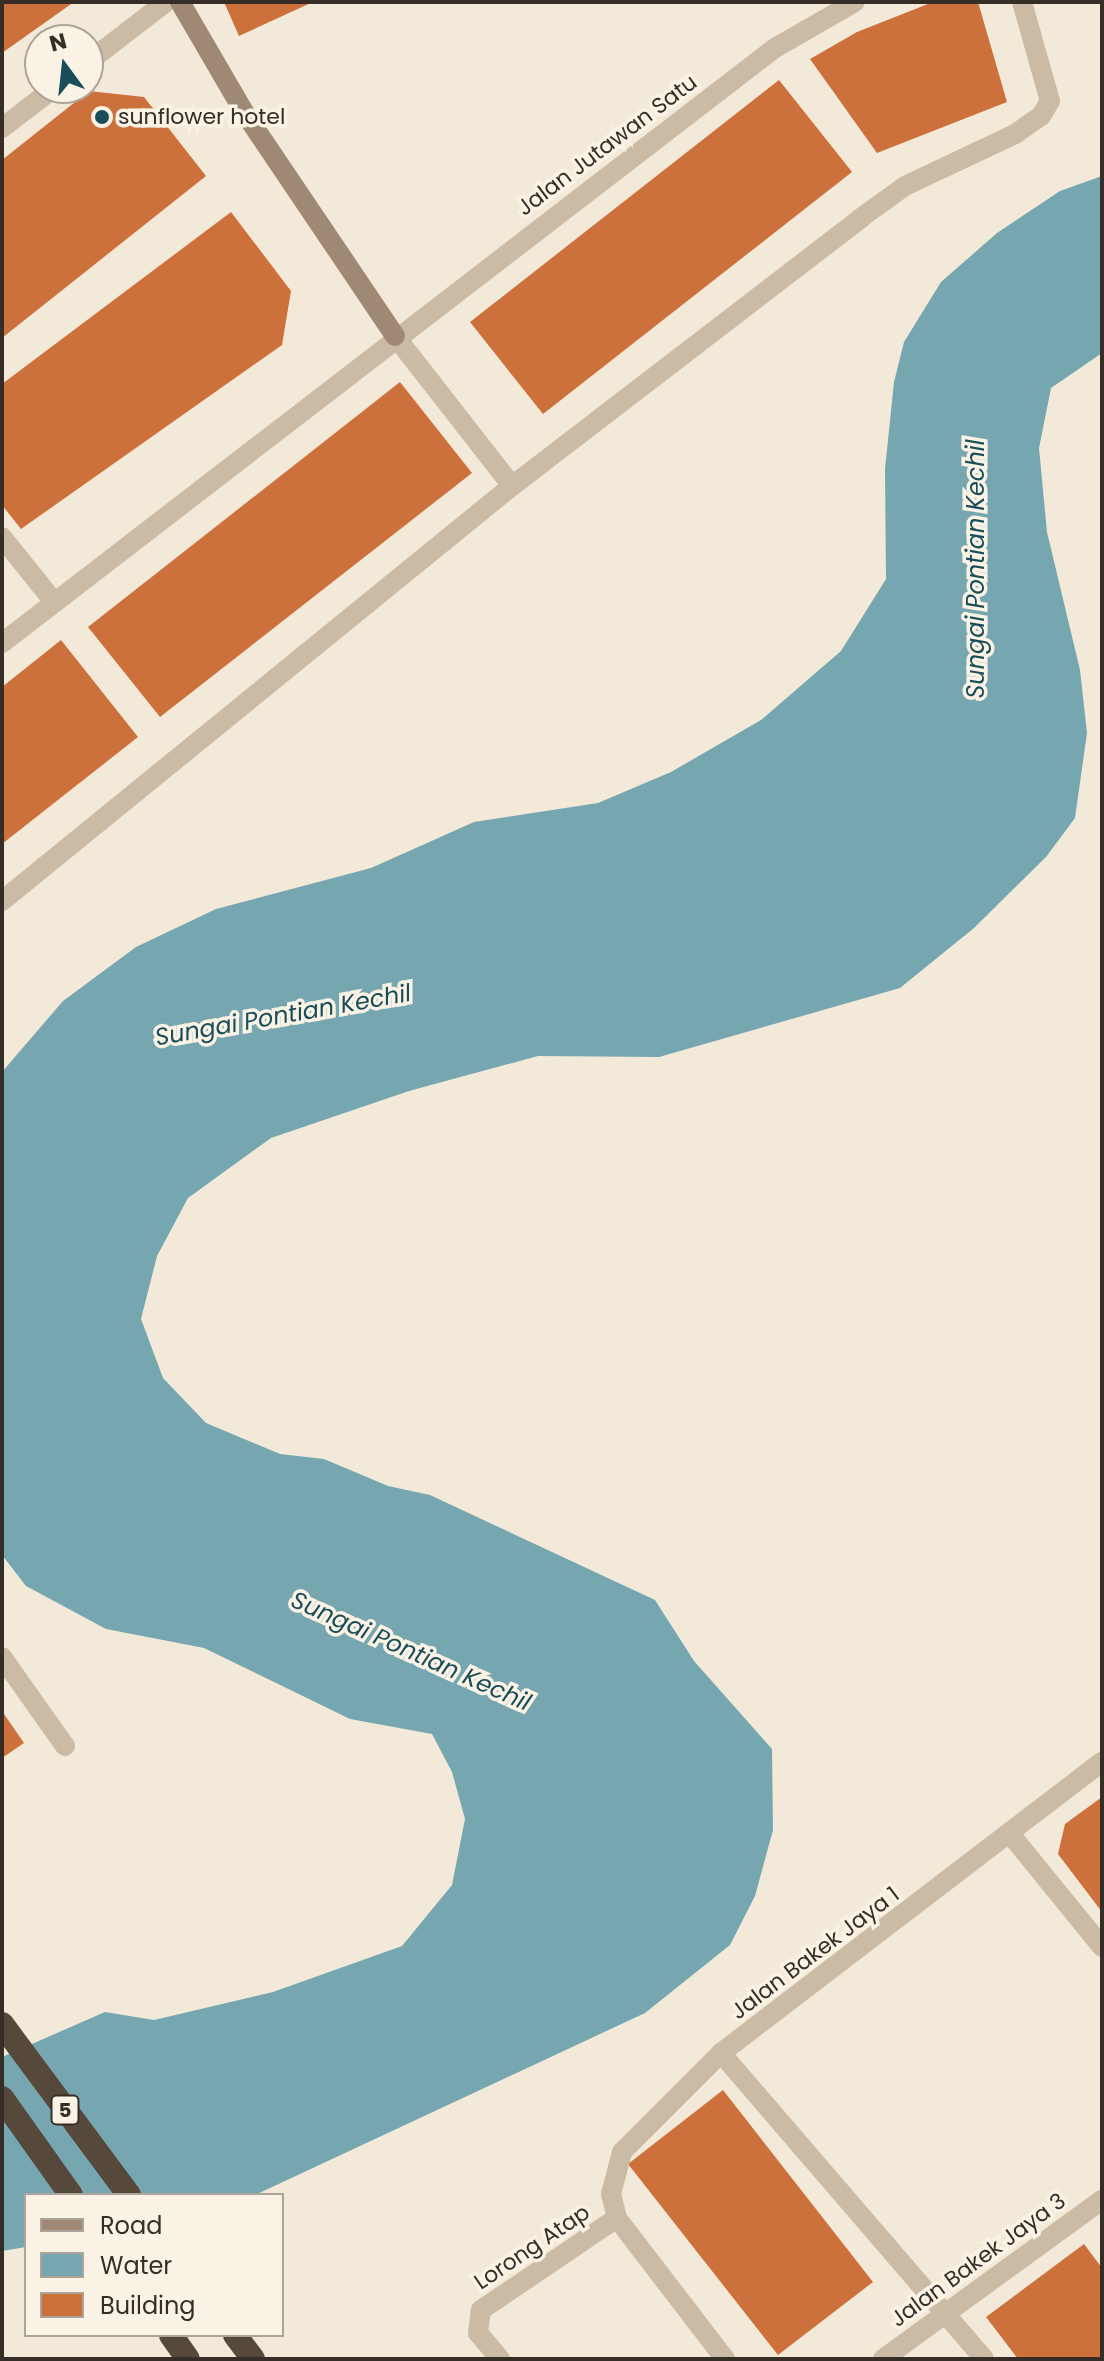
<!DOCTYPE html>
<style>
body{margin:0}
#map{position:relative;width:1104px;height:2361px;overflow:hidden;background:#f3e9d8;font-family:Poppins,sans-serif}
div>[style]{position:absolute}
.water>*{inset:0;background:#76a7b1}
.building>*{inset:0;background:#cd713c}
.lane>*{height:20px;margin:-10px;padding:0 10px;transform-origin:10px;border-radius:10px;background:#cbbaa4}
.street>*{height:20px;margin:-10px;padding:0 10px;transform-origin:10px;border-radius:10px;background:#cbbaa4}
.secondary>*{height:20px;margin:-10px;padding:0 10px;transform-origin:10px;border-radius:10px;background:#9f8975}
.highway>*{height:24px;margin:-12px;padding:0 12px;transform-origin:12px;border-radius:12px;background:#57483c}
.dots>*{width:22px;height:22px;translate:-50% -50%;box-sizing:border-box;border:4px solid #faf3e5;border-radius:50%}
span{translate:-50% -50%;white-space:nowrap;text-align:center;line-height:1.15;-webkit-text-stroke:7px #faf3e5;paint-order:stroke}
.shield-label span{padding:2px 6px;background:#faf3e5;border:2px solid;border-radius:6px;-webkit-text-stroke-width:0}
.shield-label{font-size:20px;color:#362d26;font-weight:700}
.poi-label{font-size:22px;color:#362d26}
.left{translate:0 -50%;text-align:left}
.street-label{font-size:22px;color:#362d26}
.water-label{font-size:24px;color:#194d59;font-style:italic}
.frame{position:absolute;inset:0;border:4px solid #362d26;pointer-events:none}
.legend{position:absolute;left:24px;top:2193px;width:260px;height:144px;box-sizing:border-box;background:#faf3e5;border:2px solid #aca499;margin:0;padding:10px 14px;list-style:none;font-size:24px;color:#362d26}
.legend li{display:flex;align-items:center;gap:16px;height:40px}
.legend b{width:40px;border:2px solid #aca499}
.north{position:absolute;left:24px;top:24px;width:80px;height:80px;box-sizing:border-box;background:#faf3e5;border:2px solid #aca499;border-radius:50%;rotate:345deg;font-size:22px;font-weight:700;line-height:32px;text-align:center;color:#362d26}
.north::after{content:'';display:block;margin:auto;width:28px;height:36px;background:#194d59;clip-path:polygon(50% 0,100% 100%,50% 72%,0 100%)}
</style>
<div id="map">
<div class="water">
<i style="clip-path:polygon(1102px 176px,1102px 353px,1051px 388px,1039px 448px,1047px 532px,1080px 670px,1087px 733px,1075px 818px,1046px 857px,974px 928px,900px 988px,659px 1057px,538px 1056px,409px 1091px,271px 1138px,188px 1198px,157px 1256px,141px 1319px,163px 1378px,206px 1423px,280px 1454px,324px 1459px,388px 1486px,430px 1495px,655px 1600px,694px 1661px,772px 1749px,773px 1830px,755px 1896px,730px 1945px,645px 2013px,255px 2195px,26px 2195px,26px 2247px,2px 2251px,2px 2057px,105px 2012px,154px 2020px,273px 1992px,402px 1946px,452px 1885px,465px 1819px,452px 1772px,432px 1734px,350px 1719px,204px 1648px,106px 1629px,26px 1586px,2px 1555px,2px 1072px,63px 1001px,136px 947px,216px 909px,371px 868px,474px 822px,598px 803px,671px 772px,761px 720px,841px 651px,886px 579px,885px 469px,894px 382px,904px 342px,941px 282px,997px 233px,1060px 191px)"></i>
</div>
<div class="building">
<i style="clip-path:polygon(2px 2px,74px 2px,2px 53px)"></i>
<i style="clip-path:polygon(224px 2px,313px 2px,239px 36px)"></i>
<i style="clip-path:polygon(933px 2px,978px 2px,1007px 102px,877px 153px,810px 59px,857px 32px)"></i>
<i style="clip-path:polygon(779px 80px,852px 172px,543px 414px,470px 322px)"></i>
<i style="clip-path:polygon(89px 91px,144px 97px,206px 176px,2px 338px,2px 160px)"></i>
<i style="clip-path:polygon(231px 212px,291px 291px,282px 345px,21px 529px,2px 505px,2px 384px)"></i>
<i style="clip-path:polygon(400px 382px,472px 473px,160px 717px,88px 627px)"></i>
<i style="clip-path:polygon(61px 640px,138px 737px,2px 844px,2px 687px)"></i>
<i style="clip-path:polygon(2px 1711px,24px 1743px,2px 1758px)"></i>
<i style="clip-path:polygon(1102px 1797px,1102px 1912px,1058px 1854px,1065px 1824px)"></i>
<i style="clip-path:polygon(723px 2090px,873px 2282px,778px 2355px,628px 2164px)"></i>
<i style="clip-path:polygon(1084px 2244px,1102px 2268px,1102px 2359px,1018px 2359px,986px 2317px)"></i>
</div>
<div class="lane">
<i style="left:395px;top:336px;width:190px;rotate:52deg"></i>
<i style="left:2px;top:537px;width:83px;rotate:51.3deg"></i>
<i style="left:2px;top:901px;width:658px;rotate:-39.14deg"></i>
<i style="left:512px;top:486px;width:441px;rotate:-37.5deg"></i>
<i style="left:862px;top:217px;width:53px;rotate:-35.8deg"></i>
<i style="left:905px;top:186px;width:122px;rotate:-25.3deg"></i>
<i style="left:1015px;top:134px;width:32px;rotate:-35deg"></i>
<i style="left:1041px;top:116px;width:17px;rotate:-59deg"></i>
<i style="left:1050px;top:101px;width:103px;rotate:-105.8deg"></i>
<i style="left:2px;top:1657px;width:109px;rotate:54.7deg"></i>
<i style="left:500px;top:2359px;width:34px;rotate:-130deg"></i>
<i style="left:478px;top:2333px;width:23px;rotate:-83deg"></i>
<i style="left:481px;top:2310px;width:164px;rotate:-34.1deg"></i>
</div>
<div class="street">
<i style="left:88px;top:62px;width:98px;rotate:-37.6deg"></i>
<i style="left:2px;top:128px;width:66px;rotate:-37.6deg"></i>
<i style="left:2px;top:643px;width:975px;rotate:-37.59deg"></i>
<i style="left:775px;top:48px;width:92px;rotate:-29.9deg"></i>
<i style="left:1011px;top:1835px;width:144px;rotate:50.9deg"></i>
<i style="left:721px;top:2053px;width:403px;rotate:49.3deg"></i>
<i style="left:725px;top:2359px;width:178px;rotate:-127.5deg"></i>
<i style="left:617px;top:2218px;width:25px;rotate:-104deg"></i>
<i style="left:611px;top:2194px;width:43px;rotate:-75.3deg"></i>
<i style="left:622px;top:2152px;width:140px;rotate:-45deg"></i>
<i style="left:721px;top:2053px;width:479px;rotate:-37.4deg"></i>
<i style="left:883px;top:2359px;width:271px;rotate:-36deg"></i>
</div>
<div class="secondary">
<i style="left:180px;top:2px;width:127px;rotate:59.8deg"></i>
<i style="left:244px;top:112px;width:270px;rotate:56deg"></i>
</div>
<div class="highway">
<i style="left:2px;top:2024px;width:213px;rotate:53.4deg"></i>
<i style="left:2px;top:2098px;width:119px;rotate:54.6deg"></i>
<i style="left:171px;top:2335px;width:29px;rotate:55deg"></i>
<i style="left:235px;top:2335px;width:30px;rotate:53deg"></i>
</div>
<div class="dots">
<i style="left:102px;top:117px;background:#194d59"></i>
</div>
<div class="shield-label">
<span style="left:65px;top:2110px">5</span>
</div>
<div class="poi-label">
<span class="left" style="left:118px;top:117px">sunflower hotel</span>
</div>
<div class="street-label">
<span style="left:607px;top:145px;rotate:-37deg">Jalan Jutawan Satu</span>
<span style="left:815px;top:1953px;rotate:-37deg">Jalan Bakek Jaya 1</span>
<span style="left:532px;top:2247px;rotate:-34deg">Lorong Atap</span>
<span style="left:978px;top:2260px;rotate:-36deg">Jalan Bakek Jaya 3</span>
</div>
<div class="water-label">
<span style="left:976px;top:569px;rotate:-90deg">Sungai Pontian Kechil</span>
<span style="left:283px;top:1015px;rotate:-10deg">Sungai Pontian Kechil</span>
<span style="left:411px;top:1651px;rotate:24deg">Sungai Pontian Kechil</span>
</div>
<div class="frame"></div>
<ul class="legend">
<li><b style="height:10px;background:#9f8975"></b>Road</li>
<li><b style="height:22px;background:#76a7b1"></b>Water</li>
<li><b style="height:22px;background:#cd713c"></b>Building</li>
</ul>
<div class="north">N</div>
</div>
